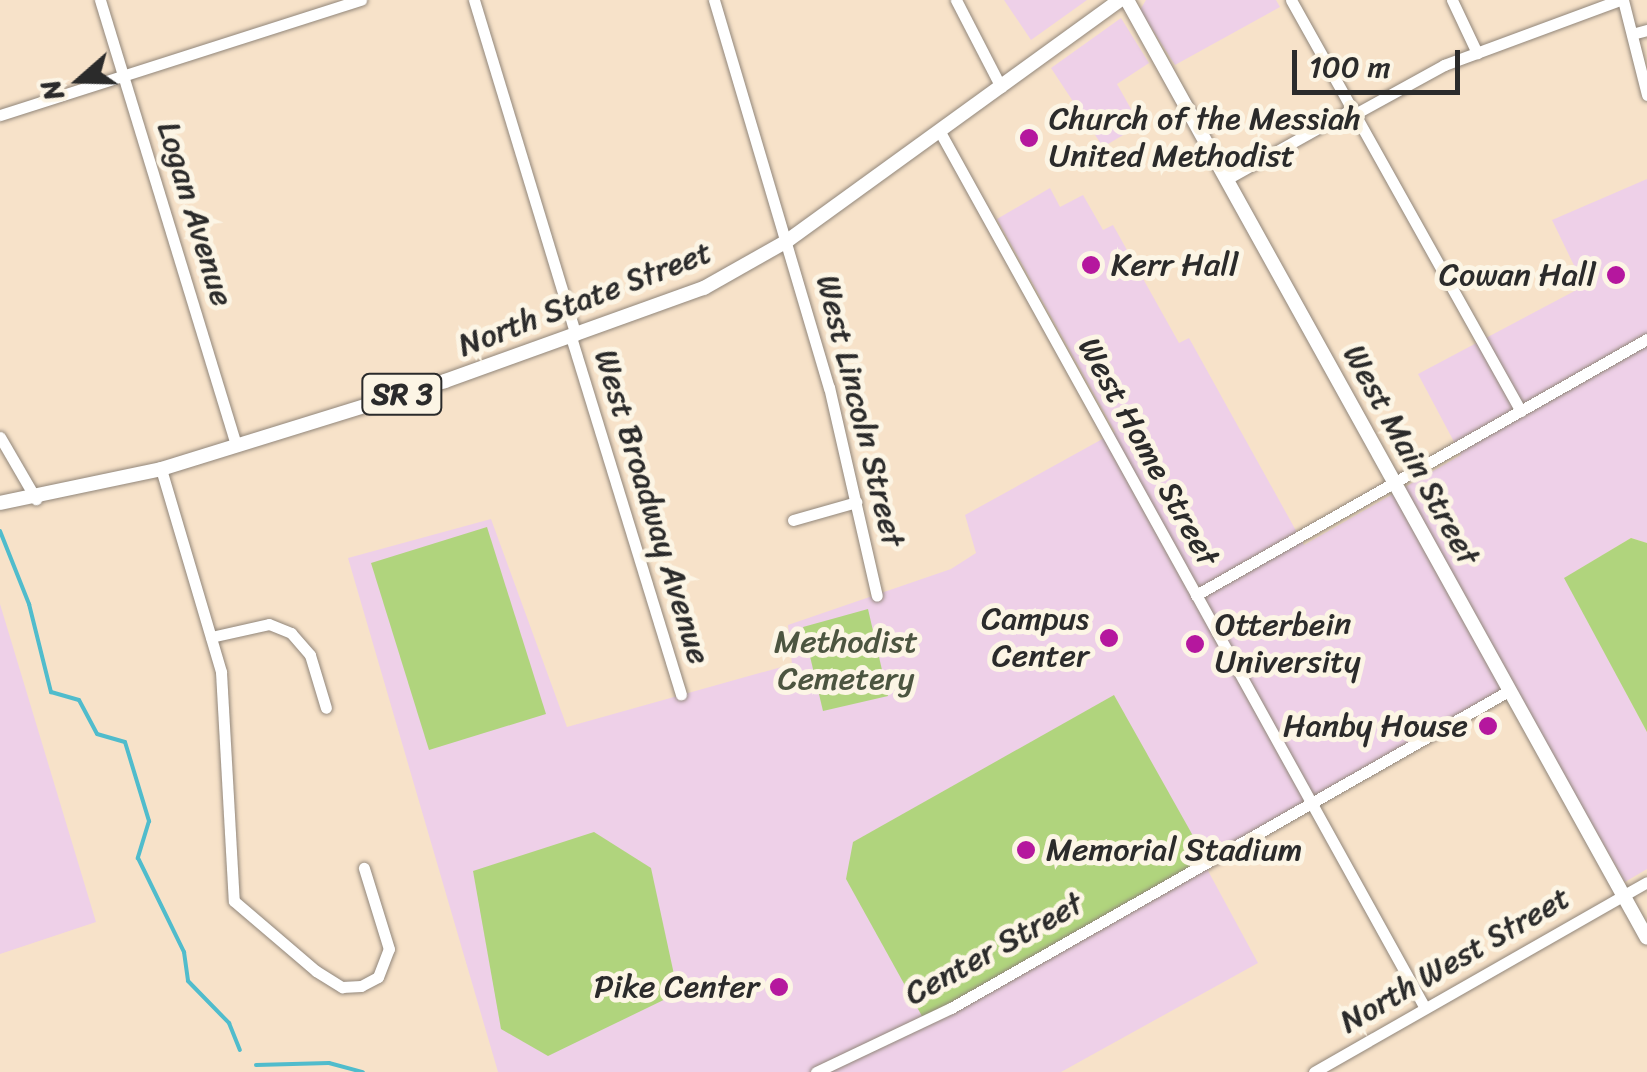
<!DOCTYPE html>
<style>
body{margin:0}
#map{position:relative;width:1647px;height:1072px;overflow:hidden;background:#f7e2c9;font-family:Sriracha,sans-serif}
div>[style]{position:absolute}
.built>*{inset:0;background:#eed0e8}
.green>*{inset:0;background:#b0d47d}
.stream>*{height:4px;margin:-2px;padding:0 2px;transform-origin:2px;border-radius:2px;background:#50bccc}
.roads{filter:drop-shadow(0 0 2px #91867a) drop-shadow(0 0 2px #91867a)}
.minor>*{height:11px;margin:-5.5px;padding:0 5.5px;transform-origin:5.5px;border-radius:5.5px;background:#fff}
.major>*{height:14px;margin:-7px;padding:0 7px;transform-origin:7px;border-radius:7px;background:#fff}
.dots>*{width:28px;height:28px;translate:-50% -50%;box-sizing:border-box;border:5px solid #fcf5e5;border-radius:50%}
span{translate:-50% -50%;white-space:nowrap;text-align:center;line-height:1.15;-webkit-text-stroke:10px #fcf5e5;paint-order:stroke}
.shield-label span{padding:2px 8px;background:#fcf5e5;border:2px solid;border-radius:8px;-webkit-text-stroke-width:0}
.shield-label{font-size:30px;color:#2b2b2b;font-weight:700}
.poi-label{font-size:32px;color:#2b2b2b}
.left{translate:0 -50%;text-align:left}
.right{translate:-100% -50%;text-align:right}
.street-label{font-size:32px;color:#2b2b2b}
.park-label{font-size:32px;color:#4c5540}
.north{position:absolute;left:30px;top:30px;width:100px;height:100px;-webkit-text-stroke:8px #fcf5e5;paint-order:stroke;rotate:250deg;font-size:28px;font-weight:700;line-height:40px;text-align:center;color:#2b2b2b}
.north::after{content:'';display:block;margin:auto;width:35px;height:45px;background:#2b2b2b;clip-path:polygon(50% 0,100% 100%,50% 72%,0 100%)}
.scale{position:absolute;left:1292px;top:50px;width:168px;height:45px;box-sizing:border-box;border:5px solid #2b2b2b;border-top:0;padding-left:12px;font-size:30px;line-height:35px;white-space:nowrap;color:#2b2b2b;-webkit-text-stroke:8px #fcf5e5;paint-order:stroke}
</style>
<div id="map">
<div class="built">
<i style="clip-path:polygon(1004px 0,1087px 0,1031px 40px)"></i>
<i style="clip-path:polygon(1146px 0,1276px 0,1280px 7px,1175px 65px,1140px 10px)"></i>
<i style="clip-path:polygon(1121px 18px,1149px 63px,1117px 84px,1140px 125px,1103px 147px,1051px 68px)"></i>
<i style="clip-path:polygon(1647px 179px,1647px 543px,1631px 538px,1565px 578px,1647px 732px,1647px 869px,1625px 882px,1517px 693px,1206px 867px,1258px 963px,1061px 1072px,498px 1072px,348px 558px,491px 519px,567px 727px,792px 664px,788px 625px,951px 569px,976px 553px,965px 515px,1115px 432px,997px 219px,1050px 188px,1060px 207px,1083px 195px,1103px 230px,1113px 225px,1179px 343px,1189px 338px,1304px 545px,1461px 455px,1418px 374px,1584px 286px,1552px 220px)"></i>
<i style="clip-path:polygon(0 604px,96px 922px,0 954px)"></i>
</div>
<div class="green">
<i style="clip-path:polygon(487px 527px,546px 714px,429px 750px,371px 563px)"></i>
<i style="clip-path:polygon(1631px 538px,1647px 543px,1647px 732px,1564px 578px)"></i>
<i style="clip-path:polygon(868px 609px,888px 696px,823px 711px,803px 627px)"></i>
<i style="clip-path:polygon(1114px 695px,1206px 859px,923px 1018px,846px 879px,853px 842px)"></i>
<i style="clip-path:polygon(594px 832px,651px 868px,678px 993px,548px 1056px,501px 1029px,473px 871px)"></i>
</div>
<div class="stream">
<i style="left:0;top:531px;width:79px;rotate:68.3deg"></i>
<i style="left:29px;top:604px;width:91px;rotate:76deg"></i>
<i style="left:51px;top:692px;width:29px;rotate:16deg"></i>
<i style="left:79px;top:700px;width:38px;rotate:62deg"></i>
<i style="left:97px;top:734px;width:29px;rotate:16deg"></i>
<i style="left:125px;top:742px;width:83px;rotate:73.1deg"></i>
<i style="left:149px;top:821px;width:39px;rotate:107deg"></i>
<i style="left:138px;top:858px;width:105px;rotate:63.9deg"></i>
<i style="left:184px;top:952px;width:29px;rotate:82deg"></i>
<i style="left:188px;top:981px;width:59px;rotate:45.7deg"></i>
<i style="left:229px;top:1023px;width:29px;rotate:68deg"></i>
<i style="left:256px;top:1065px;width:73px;rotate:-1.6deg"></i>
<i style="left:329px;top:1063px;width:35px;rotate:15deg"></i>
</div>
<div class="roads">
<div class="minor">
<i style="left:100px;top:0;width:465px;rotate:73deg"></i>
<i style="left:474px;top:0;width:350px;rotate:73.1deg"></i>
<i style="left:714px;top:0;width:404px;rotate:73.5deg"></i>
<i style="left:829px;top:387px;width:214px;rotate:77.1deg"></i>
<i style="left:956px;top:0;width:98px;rotate:62.7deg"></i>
<i style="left:1291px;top:0;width:471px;rotate:60.8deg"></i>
<i style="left:1452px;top:0;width:59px;rotate:64.7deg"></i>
<i style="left:1623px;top:0;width:98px;rotate:75.8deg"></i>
<i style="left:1632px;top:34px;width:16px;rotate:-15deg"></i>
<i style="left:1355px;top:114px;width:102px;rotate:-28.8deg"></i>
<i style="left:1444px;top:65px;width:188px;rotate:-20.3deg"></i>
<i style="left:0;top:115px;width:379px;rotate:-17.7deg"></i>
<i style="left:940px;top:132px;width:1001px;rotate:61.03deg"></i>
<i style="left:1227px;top:179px;width:143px;rotate:-29.2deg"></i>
<i style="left:571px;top:337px;width:374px;rotate:72.9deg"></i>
<i style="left:0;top:437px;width:72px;rotate:59.9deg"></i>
<i style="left:161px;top:469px;width:212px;rotate:73.5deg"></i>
<i style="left:221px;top:672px;width:229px;rotate:86.8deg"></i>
<i style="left:234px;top:901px;width:108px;rotate:40.5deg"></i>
<i style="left:316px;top:971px;width:31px;rotate:32deg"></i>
<i style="left:342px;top:987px;width:19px;rotate:-3deg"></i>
<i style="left:361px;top:986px;width:19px;rotate:-28deg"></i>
<i style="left:378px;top:977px;width:30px;rotate:-69deg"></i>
<i style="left:389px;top:949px;width:85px;rotate:-107.2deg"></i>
<i style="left:793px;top:520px;width:66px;rotate:-15.9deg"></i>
<i style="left:1196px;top:595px;width:519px;rotate:-29.58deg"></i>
<i style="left:211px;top:637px;width:59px;rotate:-12.6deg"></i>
<i style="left:269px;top:624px;width:24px;rotate:22deg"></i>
<i style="left:291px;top:633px;width:29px;rotate:49deg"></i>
<i style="left:310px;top:655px;width:55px;rotate:73.2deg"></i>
<i style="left:816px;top:1072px;width:149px;rotate:-25.4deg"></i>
<i style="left:951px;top:1008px;width:643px;rotate:-29.63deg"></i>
<i style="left:1314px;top:1072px;width:383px;rotate:-29.7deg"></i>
</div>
<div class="major">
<i style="left:1127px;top:0;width:1072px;rotate:61deg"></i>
<i style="left:0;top:503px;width:165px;rotate:-11.9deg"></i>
<i style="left:161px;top:469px;width:297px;rotate:-17.2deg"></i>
<i style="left:445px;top:381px;width:275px;rotate:-19.8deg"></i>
<i style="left:704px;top:288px;width:95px;rotate:-29.5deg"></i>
<i style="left:787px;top:241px;width:411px;rotate:-35.9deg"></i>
</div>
</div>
<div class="dots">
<i style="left:1029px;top:138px;background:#b5179e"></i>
<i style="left:1091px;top:265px;background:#b5179e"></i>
<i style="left:1616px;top:275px;background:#b5179e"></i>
<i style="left:1109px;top:638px;background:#b5179e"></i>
<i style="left:1195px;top:644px;background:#b5179e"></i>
<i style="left:1488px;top:726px;background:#b5179e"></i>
<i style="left:1026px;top:850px;background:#b5179e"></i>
<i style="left:779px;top:987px;background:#b5179e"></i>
</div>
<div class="shield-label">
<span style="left:402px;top:394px">SR 3</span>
</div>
<div class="poi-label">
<span class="left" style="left:1049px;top:138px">Church of the Messiah<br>United Methodist</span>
<span class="left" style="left:1111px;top:265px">Kerr Hall</span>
<span class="right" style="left:1596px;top:275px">Cowan Hall</span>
<span class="right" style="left:1089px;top:638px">Campus<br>Center</span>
<span class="left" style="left:1215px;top:644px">Otterbein<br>University</span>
<span class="right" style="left:1468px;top:726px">Hanby House</span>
<span class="left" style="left:1046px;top:850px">Memorial Stadium</span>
<span class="right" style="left:759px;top:987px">Pike Center</span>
</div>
<div class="street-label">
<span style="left:195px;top:214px;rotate:73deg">Logan Avenue</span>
<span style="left:585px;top:299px;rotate:-21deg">North State Street</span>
<span style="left:860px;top:411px;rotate:76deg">West Lincoln Street</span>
<span style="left:1148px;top:452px;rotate:61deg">West Home Street</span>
<span style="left:1411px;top:455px;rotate:61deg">West Main Street</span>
<span style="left:652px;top:507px;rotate:73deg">West Broadway Avenue</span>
<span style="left:994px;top:949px;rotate:-29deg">Center Street</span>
<span style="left:1455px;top:960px;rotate:-30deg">North West Street</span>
</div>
<div class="park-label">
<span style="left:846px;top:661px">Methodist<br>Cemetery</span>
</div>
<div class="north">N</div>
<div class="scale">100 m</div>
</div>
